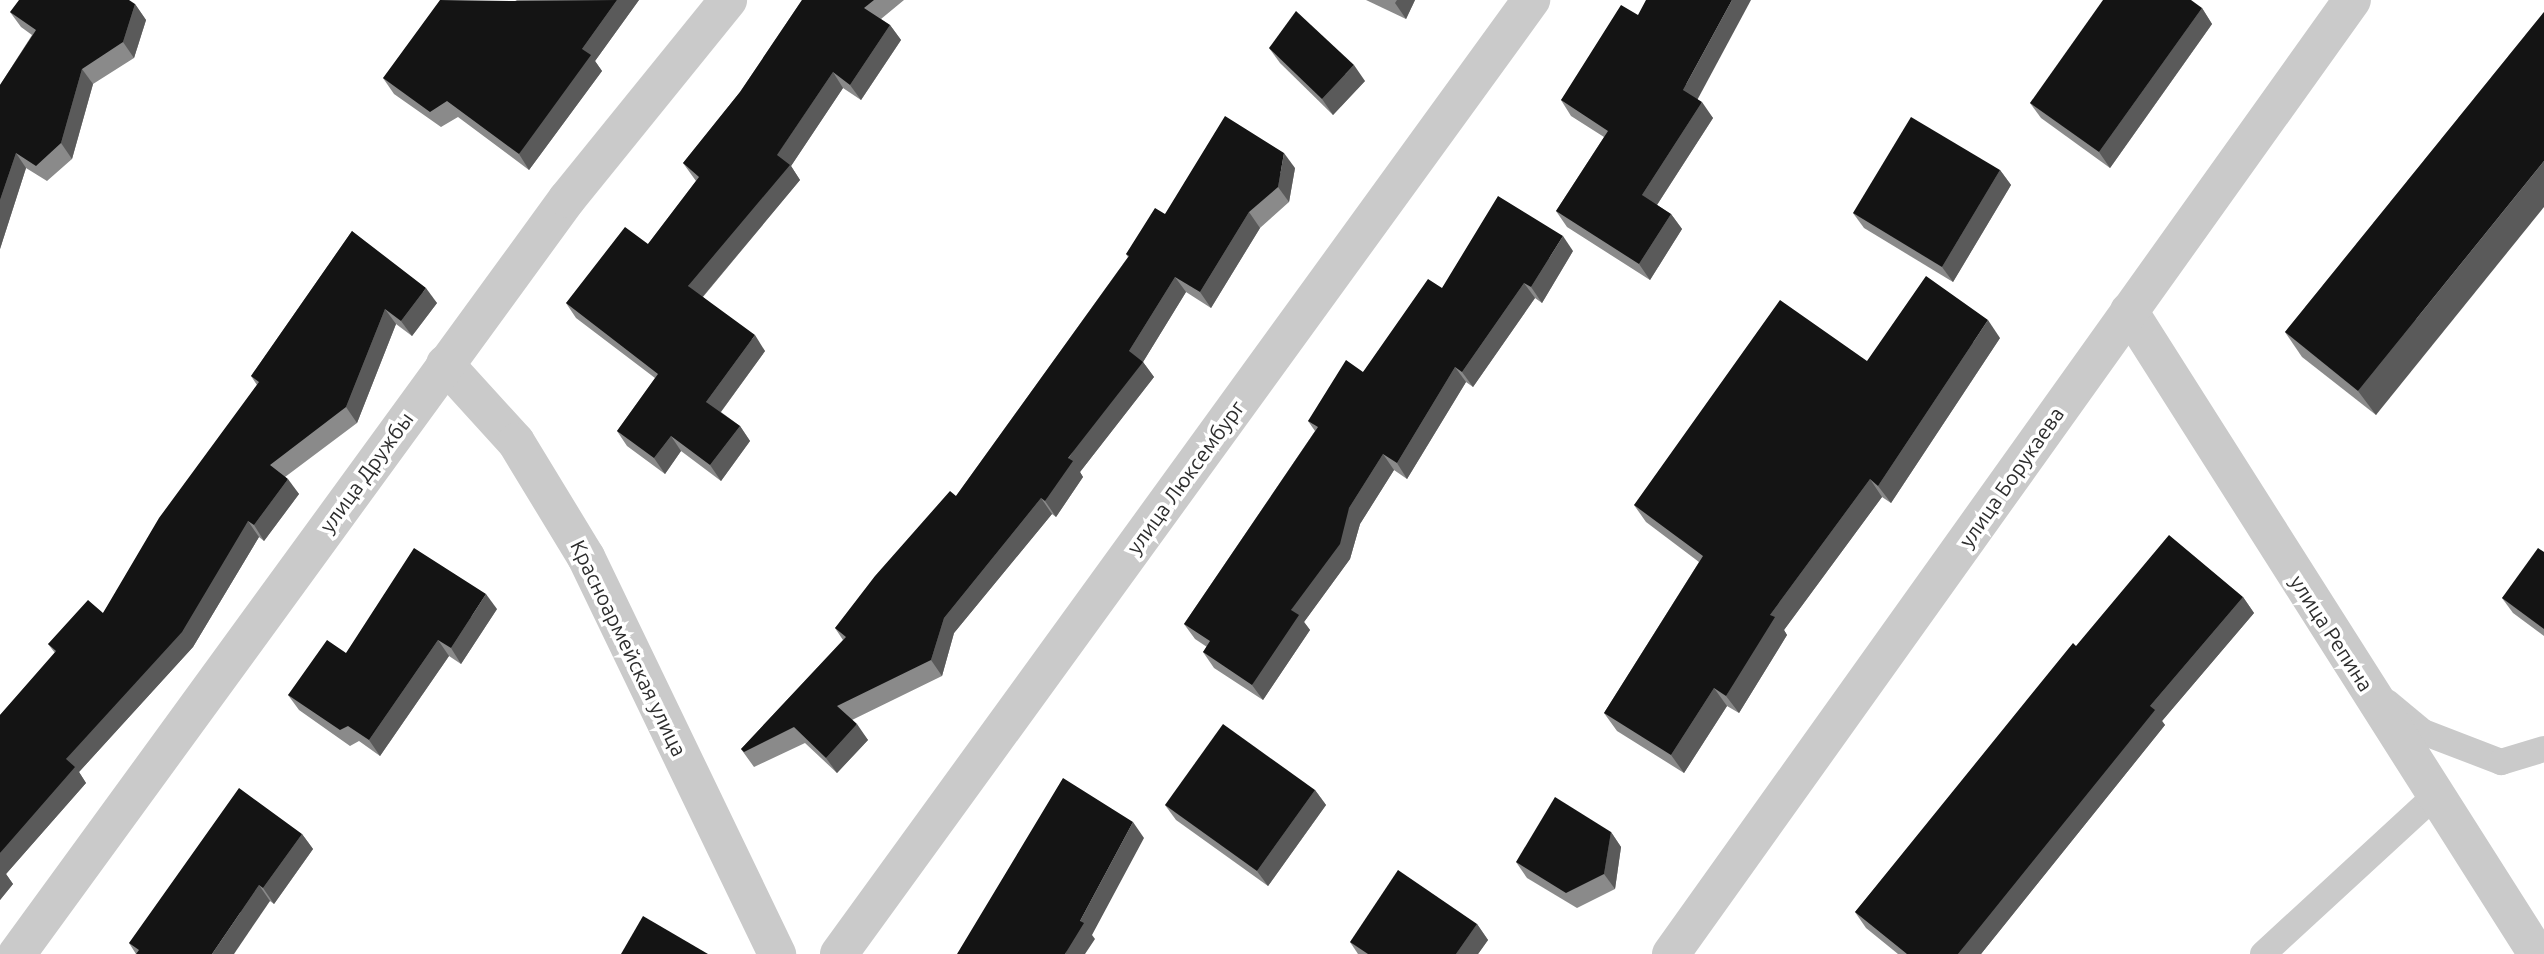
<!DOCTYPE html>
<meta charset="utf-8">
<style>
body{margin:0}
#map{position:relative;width:2544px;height:954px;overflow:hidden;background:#fff;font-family:Ubuntu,sans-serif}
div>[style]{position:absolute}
.service>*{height:26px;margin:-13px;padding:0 13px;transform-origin:13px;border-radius:13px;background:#cacaca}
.minor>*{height:38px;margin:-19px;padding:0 19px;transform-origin:19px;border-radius:19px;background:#cacaca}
.tertiary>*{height:38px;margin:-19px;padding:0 19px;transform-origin:19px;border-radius:19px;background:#cacaca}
.wall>*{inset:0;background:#8a8a8a}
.shaded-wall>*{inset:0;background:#5a5a5a}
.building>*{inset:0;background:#141414}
span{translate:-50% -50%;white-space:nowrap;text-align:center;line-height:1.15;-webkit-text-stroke:7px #fff;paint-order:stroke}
.street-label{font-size:21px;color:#2d2d2d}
</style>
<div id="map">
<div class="service">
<i style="left:2387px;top:702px;width:47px;rotate:39.8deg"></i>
<i style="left:2423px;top:732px;width:84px;rotate:21deg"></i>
<i style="left:2501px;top:762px;width:45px;rotate:-16.8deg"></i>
<i style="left:2263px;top:954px;width:235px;rotate:-42.6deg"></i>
</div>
<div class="minor">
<i style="left:2129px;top:311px;width:762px;rotate:57.6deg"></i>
<i style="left:445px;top:364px;width:105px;rotate:47.7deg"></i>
<i style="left:516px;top:442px;width:135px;rotate:58.7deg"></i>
<i style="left:586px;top:557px;width:441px;rotate:64.3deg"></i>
<i style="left:17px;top:954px;width:934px;rotate:-53.93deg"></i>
<i style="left:567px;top:199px;width:256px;rotate:-51deg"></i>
<i style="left:839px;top:954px;width:1179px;rotate:-54.04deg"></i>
</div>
<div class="tertiary">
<i style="left:1671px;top:954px;width:1172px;rotate:-54.48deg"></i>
</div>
<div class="wall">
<i style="clip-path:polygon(517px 0,639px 0,595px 61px,602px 71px,529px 170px,458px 117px,441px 127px,394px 94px,383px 78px)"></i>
<i style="clip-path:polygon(802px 0,904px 0,881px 19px,890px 25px,901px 40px,861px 100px,843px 88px,791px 166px,800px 180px,703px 297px,765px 351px,721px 412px,740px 426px,750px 441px,721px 481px,681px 451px,665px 474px,627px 446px,617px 431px,655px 378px,576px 318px,566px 303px,648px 244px,696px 181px,683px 163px,740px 92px)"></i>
<i style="clip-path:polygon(1366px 0,1415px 0,1406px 19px)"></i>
<i style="clip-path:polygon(135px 4px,146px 20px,134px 58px,93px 84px,72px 159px,47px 181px,26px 168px,0 249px,0 85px,32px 35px,21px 27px,10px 12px)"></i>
<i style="clip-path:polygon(2202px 8px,2212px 24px,2110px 168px,2041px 118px,2030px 103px)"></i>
<i style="clip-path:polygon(2544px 12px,2376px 415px,2302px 357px,2285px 332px)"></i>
<i style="clip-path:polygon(1638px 15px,1697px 99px,1713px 118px,1657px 205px,1671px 214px,1682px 229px,1650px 280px,1567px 227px,1556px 211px,1604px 137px,1571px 116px,1561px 100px)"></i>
<i style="clip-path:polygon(1269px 48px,1365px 81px,1333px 115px,1280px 63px)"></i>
<i style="clip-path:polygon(1295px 168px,1289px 202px,1260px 228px,1211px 308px,1186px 292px,1143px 362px,1154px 377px,1080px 472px,1083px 477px,1056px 517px,1052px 514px,954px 633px,942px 676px,852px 720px,868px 740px,837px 773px,805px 743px,754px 767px,741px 749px,843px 640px,835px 628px,956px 496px,1128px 257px,1126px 254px,1165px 214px)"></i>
<i style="clip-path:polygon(2000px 170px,2011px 185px,1953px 282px,1864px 228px,1853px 213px)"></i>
<i style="clip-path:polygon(352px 231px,437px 303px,412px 336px,396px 324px,357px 423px,285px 477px,299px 494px,264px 541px,259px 537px,193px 647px,79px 772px,86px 783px,6px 874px,13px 884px,0 900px,0 715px,55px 653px,48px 644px,103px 613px,257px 385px,251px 376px)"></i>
<i style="clip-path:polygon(1573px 251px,1542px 303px,1535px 298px,1473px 387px,1466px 382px,1407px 479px,1394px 470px,1360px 524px,1350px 559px,1304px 622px,1310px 630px,1263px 700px,1214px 668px,1203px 652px,1207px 647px,1195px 639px,1184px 624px,1315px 431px,1308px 421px,1363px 372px,1442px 288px)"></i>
<i style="clip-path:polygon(2000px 338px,1891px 503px,1882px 497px,1784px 630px,1787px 635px,1739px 713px,1727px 706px,1684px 773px,1617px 731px,1604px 713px,1699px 562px,1646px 522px,1634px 505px,1867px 361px)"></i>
<i style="clip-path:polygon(2544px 552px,2544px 636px,2513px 613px,2502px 598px)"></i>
<i style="clip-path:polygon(2243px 597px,2254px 613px,2162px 721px,2165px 725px,1981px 954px,1898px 954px,1866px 928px,1855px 912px,2076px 646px)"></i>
<i style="clip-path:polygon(497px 609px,461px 664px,449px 656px,380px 756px,359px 741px,350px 746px,299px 710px,288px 695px,346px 653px)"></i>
<i style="clip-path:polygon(1315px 790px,1326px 805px,1268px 886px,1176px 820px,1165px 805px)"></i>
<i style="clip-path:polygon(1611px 832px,1621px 847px,1615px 889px,1577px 908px,1527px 878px,1516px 862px)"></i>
<i style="clip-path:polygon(302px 834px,313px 849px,274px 904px,270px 901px,136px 954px,129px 943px)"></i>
<i style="clip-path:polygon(1477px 924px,1488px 940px,1478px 954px,1358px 954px,1350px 942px)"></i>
</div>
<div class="shaded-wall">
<i style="clip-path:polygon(617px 0,639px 0,595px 61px,602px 71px,529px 170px,519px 154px,582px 49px)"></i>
<i style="clip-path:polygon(1397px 0,1415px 0,1406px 19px,1395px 3px)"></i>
<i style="clip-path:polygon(1732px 0,1751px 0,1694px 106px,1683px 90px)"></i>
<i style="clip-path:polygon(135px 4px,146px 20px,134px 58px,123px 42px)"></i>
<i style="clip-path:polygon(2202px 8px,2212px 24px,2110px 168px,2099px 152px)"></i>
<i style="clip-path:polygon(890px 25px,901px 40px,861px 100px,850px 85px)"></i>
<i style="clip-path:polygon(1354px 65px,1365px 81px,1333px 115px,1322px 99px)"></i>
<i style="clip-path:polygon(82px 69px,93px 84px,72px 159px,61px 143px)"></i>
<i style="clip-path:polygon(833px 72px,843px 88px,791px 166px,800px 180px,699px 301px,688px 286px)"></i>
<i style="clip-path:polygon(1702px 102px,1713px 118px,1653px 211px,1642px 195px)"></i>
<i style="clip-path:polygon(16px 153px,26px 168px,0 249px,0 200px)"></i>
<i style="clip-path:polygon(1284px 153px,1295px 168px,1289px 202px,1278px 187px)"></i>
<i style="clip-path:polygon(2544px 161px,2544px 207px,2376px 415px,2358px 391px)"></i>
<i style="clip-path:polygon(2000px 170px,2011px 185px,1953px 282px,1942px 267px)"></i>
<i style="clip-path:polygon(1249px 212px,1260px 228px,1211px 308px,1200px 292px)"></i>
<i style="clip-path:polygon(1671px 214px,1682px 229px,1650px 280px,1639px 264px)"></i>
<i style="clip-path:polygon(1563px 236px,1573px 251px,1542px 303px,1531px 287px)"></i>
<i style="clip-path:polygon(1175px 277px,1186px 292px,1143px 362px,1154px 377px,1080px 472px,1083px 477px,1056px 517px,1045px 501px,1129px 351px)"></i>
<i style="clip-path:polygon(1524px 283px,1535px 298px,1473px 387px,1462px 372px)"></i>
<i style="clip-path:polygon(426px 288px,437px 303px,412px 336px,401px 321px)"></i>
<i style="clip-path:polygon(385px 309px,396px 324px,357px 423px,346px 407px)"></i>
<i style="clip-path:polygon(1988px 320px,2000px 338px,1891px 503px,1878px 486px)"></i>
<i style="clip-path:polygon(755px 335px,765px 351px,717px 417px,706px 402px)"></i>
<i style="clip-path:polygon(1455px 367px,1466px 382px,1407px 479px,1397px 463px)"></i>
<i style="clip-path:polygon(740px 426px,750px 441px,721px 481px,710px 465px)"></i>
<i style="clip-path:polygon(671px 436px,681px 451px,665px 474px,654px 458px)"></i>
<i style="clip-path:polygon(1383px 454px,1394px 470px,1360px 524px,1350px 559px,1304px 622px,1310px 630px,1263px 700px,1252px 685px,1291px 610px,1349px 508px)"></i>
<i style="clip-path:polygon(288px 479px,299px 494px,264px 541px,254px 525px)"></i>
<i style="clip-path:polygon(1870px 479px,1882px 497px,1784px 630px,1787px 635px,1739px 713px,1726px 696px,1770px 615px)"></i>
<i style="clip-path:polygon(1041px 498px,1052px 514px,954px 633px,942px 676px,931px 660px,944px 618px)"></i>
<i style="clip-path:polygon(248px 521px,259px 537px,193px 647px,79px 772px,86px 783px,6px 874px,13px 884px,0 900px,0 853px,66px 759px)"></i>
<i style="clip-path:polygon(486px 594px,497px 609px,461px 664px,451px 648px)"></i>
<i style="clip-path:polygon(2243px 597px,2254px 613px,2162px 721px,2165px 725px,1981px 954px,1958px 954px,2150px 706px)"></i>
<i style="clip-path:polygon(438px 640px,449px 656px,380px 756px,369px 740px)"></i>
<i style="clip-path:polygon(1714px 688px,1727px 706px,1684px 773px,1671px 755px)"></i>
<i style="clip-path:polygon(857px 724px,868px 740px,837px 773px,826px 758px)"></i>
<i style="clip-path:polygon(1315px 790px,1326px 805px,1268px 886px,1257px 871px)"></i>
<i style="clip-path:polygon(1133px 822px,1144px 838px,1092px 935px,1095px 939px,1085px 954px,1065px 954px,1080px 921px)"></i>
<i style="clip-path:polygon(1611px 832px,1621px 847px,1615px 889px,1604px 874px)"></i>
<i style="clip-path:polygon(302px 834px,313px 849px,274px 904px,263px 888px)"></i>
<i style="clip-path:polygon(259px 885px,270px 901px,234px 954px,212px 954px)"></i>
<i style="clip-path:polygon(1477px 924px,1488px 940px,1478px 954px,1456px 954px)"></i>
</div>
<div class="building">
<i style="clip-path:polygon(19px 0,129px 0,135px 4px,123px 42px,82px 69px,61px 143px,36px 166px,16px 153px,0 200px,0 85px,36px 30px,10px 12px)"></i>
<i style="clip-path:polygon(440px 0,516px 1px,617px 0,582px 49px,591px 55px,519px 154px,447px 101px,430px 112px,383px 78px)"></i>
<i style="clip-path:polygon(802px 0,874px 0,864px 8px,890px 25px,850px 85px,833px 72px,777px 155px,790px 165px,688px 286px,755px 335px,706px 402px,740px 426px,710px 465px,671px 436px,654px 458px,617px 431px,658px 374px,566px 303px,625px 227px,648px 244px,699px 177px,683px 163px,740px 92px)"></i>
<i style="clip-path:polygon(1646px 0,1732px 0,1683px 90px,1702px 102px,1642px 195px,1671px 214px,1639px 264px,1556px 211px,1608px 131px,1561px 100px,1621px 5px,1638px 15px)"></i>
<i style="clip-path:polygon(2103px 0,2191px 0,2202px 8px,2099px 152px,2030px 103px)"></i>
<i style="clip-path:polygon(1296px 11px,1354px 65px,1322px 99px,1269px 48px)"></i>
<i style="clip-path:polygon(2544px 12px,2544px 161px,2358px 391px,2285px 332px)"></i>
<i style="clip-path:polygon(1225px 116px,1284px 153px,1278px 187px,1249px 212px,1200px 292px,1175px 277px,1129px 351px,1143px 362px,1068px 458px,1073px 461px,1045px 501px,1041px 498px,944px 618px,931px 660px,837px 706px,857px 724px,826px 758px,794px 727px,744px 752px,741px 749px,846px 637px,835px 628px,875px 576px,950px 491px,956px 496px,1129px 256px,1126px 254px,1155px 208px,1165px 214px)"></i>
<i style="clip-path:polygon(1911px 117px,2000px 170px,1942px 267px,1853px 213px)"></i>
<i style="clip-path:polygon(1498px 196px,1563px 236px,1531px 287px,1524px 283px,1462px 372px,1455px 367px,1397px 463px,1383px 454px,1349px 508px,1340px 544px,1291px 610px,1299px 615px,1252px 685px,1203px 652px,1210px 641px,1184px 624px,1318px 427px,1308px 421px,1346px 360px,1363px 372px,1428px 279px,1442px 288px)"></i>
<i style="clip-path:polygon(352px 231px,426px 288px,401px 321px,385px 309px,346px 407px,270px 465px,288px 479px,254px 525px,248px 521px,182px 632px,66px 759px,75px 767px,0 853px,0 715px,56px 651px,48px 644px,88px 600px,103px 613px,159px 518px,259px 382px,251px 376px)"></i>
<i style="clip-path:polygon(1926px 276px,1988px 320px,1878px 486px,1870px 479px,1770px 615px,1775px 617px,1726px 696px,1714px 688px,1671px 755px,1604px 713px,1703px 556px,1634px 505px,1780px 300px,1867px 361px)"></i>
<i style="clip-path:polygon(2169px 535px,2243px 597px,2150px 706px,2155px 710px,1958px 954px,1907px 954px,1855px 912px,2073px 643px,2076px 646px)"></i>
<i style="clip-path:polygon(414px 548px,486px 594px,451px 648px,438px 640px,369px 740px,348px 726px,340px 730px,288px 695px,327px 640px,346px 653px)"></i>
<i style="clip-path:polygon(2538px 548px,2544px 552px,2544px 629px,2502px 598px)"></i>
<i style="clip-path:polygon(1223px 724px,1315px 790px,1257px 871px,1165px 805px)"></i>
<i style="clip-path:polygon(1063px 778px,1133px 822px,1080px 921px,1084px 923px,1065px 954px,957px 954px)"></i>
<i style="clip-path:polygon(239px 788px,302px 834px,263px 888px,259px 885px,212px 954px,136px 954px,139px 950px,129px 943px)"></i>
<i style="clip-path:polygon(1555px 797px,1611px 832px,1604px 874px,1566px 893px,1516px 862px)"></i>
<i style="clip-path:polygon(1398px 870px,1477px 924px,1456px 954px,1368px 954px,1350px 942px)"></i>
<i style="clip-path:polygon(643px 916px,708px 954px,621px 954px)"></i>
</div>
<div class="street-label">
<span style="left:366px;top:472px;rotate:-54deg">улица Дружбы</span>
<span style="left:1185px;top:477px;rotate:-54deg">улица Люксембург</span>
<span style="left:2011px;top:477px;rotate:-55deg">улица Борукаева</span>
<span style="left:2332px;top:633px;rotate:57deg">улица Репина</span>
<span style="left:629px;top:648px;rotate:64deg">Красноармейская улица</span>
</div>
</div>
